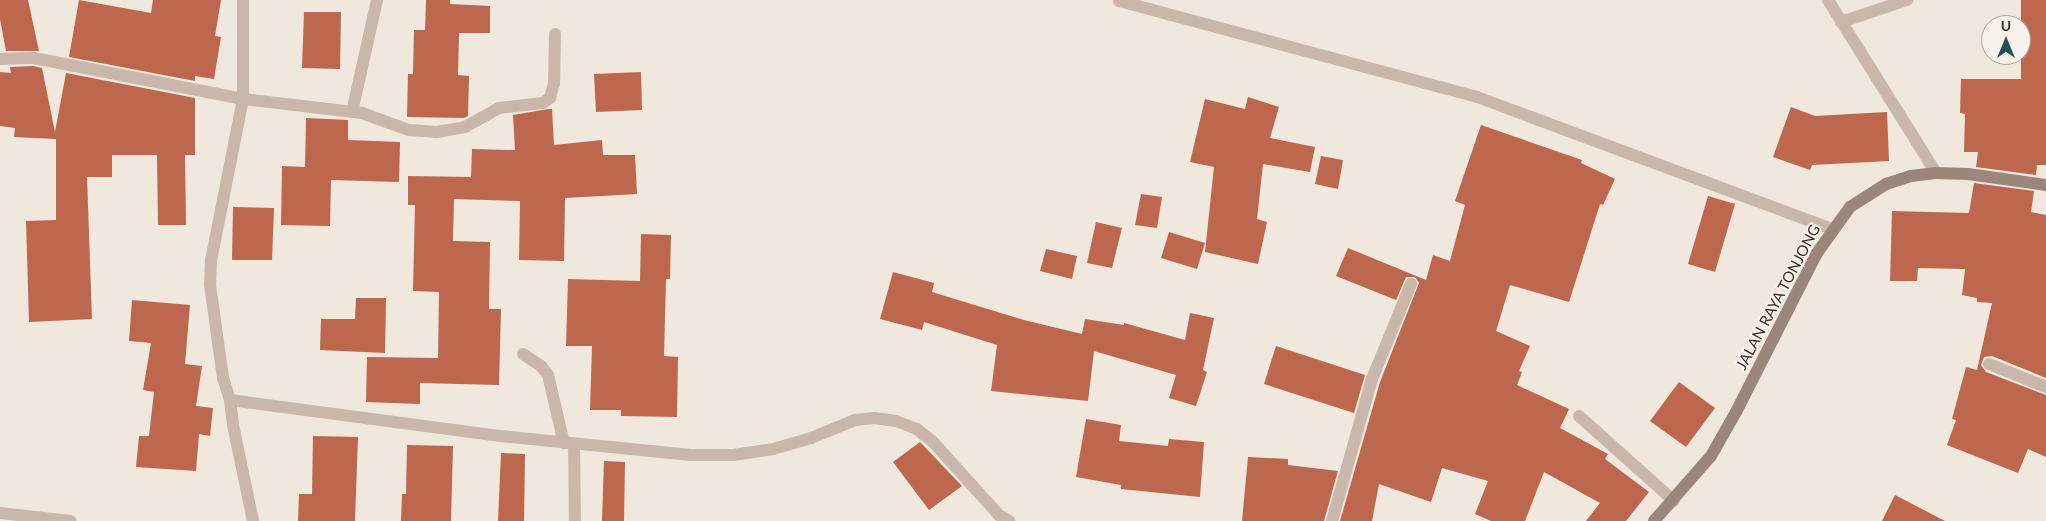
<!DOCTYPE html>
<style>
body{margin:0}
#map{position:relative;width:2046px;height:521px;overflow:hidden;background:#f0e7dd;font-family:Lato,sans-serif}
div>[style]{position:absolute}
.building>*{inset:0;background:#bd674f}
.street>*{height:12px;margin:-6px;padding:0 6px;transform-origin:6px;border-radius:6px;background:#c8b7aa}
.secondary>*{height:12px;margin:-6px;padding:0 6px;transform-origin:6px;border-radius:6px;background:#9b867c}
span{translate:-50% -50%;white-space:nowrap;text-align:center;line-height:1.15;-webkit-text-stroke:4px #f8f1e9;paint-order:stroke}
.street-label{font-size:15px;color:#362d29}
.north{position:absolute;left:1981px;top:15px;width:50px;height:50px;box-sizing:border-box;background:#f8f1e9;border:1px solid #aaa39c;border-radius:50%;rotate:0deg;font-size:14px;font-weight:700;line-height:20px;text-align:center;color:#362d29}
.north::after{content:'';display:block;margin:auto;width:18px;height:22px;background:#225254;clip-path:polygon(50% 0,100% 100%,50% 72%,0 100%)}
</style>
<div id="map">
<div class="building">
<i style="clip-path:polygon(0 0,28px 0,39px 51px,6px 51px,0 19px)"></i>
<i style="clip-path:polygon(79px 0,151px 13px,153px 0,221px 0,215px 36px,221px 37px,214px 79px,195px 76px,195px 81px,69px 57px)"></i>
<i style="clip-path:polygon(426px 0,450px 0,450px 4px,490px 6px,490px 33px,459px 33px,458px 75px,469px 76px,468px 116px,464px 118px,407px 117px,408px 74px,413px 74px,414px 30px,425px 30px)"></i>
<i style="clip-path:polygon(2021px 0,2046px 0,2046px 165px,2037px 165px,2036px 175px,1976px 167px,1978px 152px,1964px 152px,1965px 114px,1960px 113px,1961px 79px,2021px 79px)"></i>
<i style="clip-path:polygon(304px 12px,341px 12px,340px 69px,302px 68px)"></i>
<i style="clip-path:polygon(33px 66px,42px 68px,55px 132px,66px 73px,195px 98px,195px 155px,185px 155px,186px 225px,158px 225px,157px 155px,112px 155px,112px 177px,87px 177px,92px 319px,29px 322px,26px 221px,56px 220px,56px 139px,14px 137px,15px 128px,0 126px,0 72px,11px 73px,10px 67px)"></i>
<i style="clip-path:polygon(641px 72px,642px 110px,596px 112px,594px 74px)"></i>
<i style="clip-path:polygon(1248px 97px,1279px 107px,1270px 138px,1315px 147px,1310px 172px,1263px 164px,1257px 219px,1267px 222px,1258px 264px,1205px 252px,1214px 167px,1190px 162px,1205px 99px,1245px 109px)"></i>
<i style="clip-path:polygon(1791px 107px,1815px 116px,1887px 112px,1889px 161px,1812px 165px,1810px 170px,1773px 157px)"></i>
<i style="clip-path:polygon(548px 109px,552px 109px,554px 145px,602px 140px,603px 155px,635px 155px,637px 194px,565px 198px,564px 261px,519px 260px,520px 201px,454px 199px,453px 241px,490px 242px,489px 309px,501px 309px,499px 385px,420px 383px,420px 404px,366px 402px,367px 357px,438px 358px,439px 292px,413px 291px,415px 205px,408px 205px,408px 176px,471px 177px,472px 149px,515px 150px,513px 115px)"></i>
<i style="clip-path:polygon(306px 118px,348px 120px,348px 140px,400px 142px,399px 182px,331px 180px,330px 226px,281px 225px,282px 166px,305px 167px)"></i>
<i style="clip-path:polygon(1481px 125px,1582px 160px,1581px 163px,1615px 179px,1603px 205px,1600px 204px,1569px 302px,1510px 285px,1496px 331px,1530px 346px,1519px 371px,1522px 372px,1517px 385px,1569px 409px,1560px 428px,1608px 454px,1605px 459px,1649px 492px,1626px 521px,1586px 521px,1600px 503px,1544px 472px,1525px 521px,1491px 521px,1475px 514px,1488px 481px,1442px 468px,1431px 502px,1379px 484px,1372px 521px,1340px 521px,1380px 382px,1419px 283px,1415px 277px,1406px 277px,1396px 300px,1336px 276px,1348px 248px,1426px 280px,1433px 255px,1450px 261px,1465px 205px,1455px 201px)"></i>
<i style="clip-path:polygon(1321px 156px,1343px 160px,1338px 189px,1315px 184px)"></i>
<i style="clip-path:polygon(1974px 183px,2034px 191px,2031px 212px,2046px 215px,2046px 378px,1992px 356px,1984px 357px,1981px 365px,1986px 372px,2046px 395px,2046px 457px,2028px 449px,2018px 473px,1947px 445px,1956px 420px,1952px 419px,1966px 367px,1977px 370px,1992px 303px,1977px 302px,1977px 298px,1962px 295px,1965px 269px,1918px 268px,1917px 281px,1890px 281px,1892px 211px,1969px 213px)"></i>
<i style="clip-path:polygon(1141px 194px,1162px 197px,1157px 228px,1135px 225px)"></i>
<i style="clip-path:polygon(1708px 196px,1735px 204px,1715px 272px,1688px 264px)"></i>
<i style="clip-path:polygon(233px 207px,274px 208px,272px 260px,232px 260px)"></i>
<i style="clip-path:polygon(1096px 222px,1122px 228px,1112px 268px,1087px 263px)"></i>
<i style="clip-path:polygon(1169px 232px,1205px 243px,1197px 269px,1161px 258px)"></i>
<i style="clip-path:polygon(641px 234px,671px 235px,670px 279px,666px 279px,664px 356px,678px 357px,677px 417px,621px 416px,621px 410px,590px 410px,592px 346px,566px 346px,568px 279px,640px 281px)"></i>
<i style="clip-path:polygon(1046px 249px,1077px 256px,1072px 279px,1040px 271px)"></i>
<i style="clip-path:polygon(893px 272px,934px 283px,932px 292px,1024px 320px,1082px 334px,1085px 319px,1124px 325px,1124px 323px,1185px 340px,1190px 313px,1214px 318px,1203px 370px,1207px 372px,1196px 406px,1169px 398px,1176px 375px,1094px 351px,1088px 401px,991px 391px,997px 345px,924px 322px,922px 330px,880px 319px)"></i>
<i style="clip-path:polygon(356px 298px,386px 298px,385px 353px,320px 350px,321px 319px,355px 319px)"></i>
<i style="clip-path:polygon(132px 300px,190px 305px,185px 364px,202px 366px,196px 406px,213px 408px,210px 436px,199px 434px,196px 471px,136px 467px,139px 436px,149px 436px,154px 392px,143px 390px,151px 343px,129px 341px)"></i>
<i style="clip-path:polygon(1276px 346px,1365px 375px,1354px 413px,1264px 384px)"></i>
<i style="clip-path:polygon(1679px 382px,1715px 408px,1686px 447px,1650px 421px)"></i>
<i style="clip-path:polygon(1086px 419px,1121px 425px,1119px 441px,1168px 446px,1169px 439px,1204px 442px,1200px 497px,1121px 489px,1121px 485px,1076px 477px)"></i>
<i style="clip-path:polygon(313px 436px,358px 437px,355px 521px,298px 521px,299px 494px,312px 494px)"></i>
<i style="clip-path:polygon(920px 442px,962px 486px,929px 510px,893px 462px)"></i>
<i style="clip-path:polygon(407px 445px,453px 446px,451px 521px,401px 521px,402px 494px,406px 494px)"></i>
<i style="clip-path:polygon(501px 453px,525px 454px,524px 521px,498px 521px)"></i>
<i style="clip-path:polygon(1248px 457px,1288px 459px,1288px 465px,1338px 471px,1324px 521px,1242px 521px)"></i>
<i style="clip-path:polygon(604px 461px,625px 462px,624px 521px,602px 521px)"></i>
<i style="clip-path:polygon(1895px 495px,1945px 521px,1882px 521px)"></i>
</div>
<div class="street">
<i style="left:243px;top:0;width:99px;rotate:90deg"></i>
<i style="left:243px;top:99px;width:164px;rotate:101.2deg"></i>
<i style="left:211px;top:260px;width:25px;rotate:92deg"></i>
<i style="left:210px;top:285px;width:94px;rotate:82deg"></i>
<i style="left:223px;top:378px;width:23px;rotate:72deg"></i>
<i style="left:230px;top:400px;width:25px;rotate:83deg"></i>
<i style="left:233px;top:425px;width:98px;rotate:78.2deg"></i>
<i style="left:1828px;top:0;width:204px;rotate:58deg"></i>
<i style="left:1119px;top:1px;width:371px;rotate:15deg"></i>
<i style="left:1477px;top:97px;width:379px;rotate:20.4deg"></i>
<i style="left:1841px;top:22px;width:70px;rotate:-18.4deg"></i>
<i style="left:0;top:59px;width:34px;rotate:-2deg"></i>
<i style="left:34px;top:58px;width:213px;rotate:11.1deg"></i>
<i style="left:243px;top:99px;width:120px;rotate:6.7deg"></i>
<i style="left:362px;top:113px;width:50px;rotate:19.9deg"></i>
<i style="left:409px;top:130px;width:28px;rotate:4deg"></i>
<i style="left:437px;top:132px;width:28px;rotate:-10deg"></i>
<i style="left:465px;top:127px;width:39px;rotate:-29deg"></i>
<i style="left:499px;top:108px;width:44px;rotate:-6.5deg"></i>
<i style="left:543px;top:103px;width:9px;rotate:-36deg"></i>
<i style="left:550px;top:98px;width:16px;rotate:-75deg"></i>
<i style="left:554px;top:83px;width:49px;rotate:-88.8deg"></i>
<i style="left:352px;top:112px;width:115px;rotate:-77.4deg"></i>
<i style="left:523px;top:354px;width:22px;rotate:34deg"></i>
<i style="left:541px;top:366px;width:11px;rotate:52deg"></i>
<i style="left:548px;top:375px;width:70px;rotate:76.8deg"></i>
<i style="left:1989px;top:364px;width:61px;rotate:22deg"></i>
<i style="left:230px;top:400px;width:273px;rotate:7.6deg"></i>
<i style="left:501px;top:436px;width:191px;rotate:5.7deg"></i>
<i style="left:691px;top:455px;width:42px"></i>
<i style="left:733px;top:455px;width:40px;rotate:-8.5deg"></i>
<i style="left:773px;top:449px;width:40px;rotate:-16deg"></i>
<i style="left:811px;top:438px;width:48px;rotate:-22.2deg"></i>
<i style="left:855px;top:420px;width:19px;rotate:-6deg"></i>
<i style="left:874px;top:418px;width:22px;rotate:8deg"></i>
<i style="left:896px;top:421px;width:22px;rotate:21deg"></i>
<i style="left:917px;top:429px;width:21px;rotate:39deg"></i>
<i style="left:933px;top:442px;width:98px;rotate:47.9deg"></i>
<i style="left:999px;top:515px;width:12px;rotate:31deg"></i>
<i style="left:1579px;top:416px;width:127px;rotate:41.8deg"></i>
<i style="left:574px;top:444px;width:77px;rotate:89.3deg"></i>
<i style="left:0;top:513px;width:71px;rotate:6.4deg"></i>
<i style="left:1332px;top:521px;width:148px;rotate:-74.3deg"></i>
<i style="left:1372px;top:379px;width:103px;rotate:-67.7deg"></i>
</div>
<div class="secondary">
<i style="left:1654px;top:521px;width:86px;rotate:-48.8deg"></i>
<i style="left:1711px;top:456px;width:51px;rotate:-60.4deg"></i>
<i style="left:1736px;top:412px;width:178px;rotate:-63deg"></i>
<i style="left:1817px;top:253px;width:57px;rotate:-54.3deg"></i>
<i style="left:1850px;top:207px;width:43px;rotate:-32.6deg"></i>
<i style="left:1886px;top:184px;width:26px;rotate:-18deg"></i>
<i style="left:1911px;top:176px;width:25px;rotate:-7deg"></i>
<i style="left:1936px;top:173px;width:32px;rotate:2deg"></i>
<i style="left:1968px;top:174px;width:79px;rotate:8deg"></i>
</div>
<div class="street-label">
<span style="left:1778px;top:297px;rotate:-62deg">JALAN RAYA TONJONG</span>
</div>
<div class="north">U</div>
</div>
